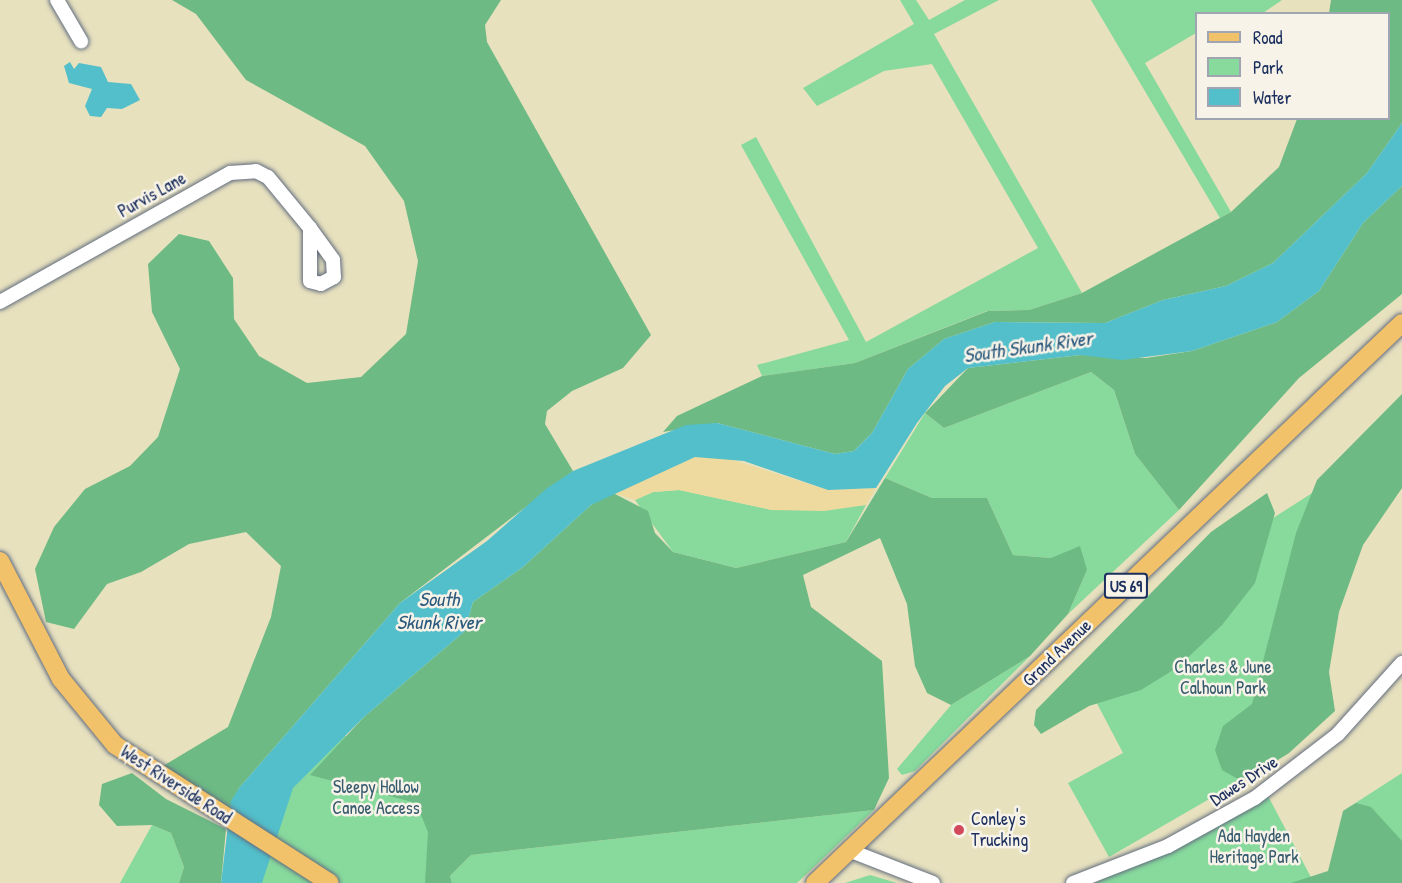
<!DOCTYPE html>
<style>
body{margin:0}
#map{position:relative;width:1402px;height:883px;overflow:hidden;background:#e7e1be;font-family:"Patrick Hand",sans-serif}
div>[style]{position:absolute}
.green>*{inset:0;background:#87da9c}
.forest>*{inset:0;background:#6dba84}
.sand>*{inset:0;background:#eeda9e}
.water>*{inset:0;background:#52bfca}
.roads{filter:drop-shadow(0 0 2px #626d80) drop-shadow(0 0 2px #626d80)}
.minor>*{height:14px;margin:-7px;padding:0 7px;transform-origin:7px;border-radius:7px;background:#fff}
.major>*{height:18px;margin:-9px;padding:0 9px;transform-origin:9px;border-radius:9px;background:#f2c26a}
.dots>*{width:16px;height:16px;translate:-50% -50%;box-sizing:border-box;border:3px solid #f7f3e8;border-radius:50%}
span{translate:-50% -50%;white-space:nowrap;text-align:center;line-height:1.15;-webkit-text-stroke:5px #f7f3e8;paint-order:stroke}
.shield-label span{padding:2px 4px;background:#f7f3e8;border:2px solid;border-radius:4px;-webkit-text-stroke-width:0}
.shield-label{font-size:16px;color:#1b2f5e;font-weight:700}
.street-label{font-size:18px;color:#1b2f5e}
.park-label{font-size:18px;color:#365a6e}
.poi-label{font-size:18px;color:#1b2f5e}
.left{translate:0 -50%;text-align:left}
.water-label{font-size:20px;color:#2c5a7e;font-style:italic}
.legend{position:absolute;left:1195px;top:12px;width:195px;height:108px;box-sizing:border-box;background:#f7f3e8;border:2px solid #9fa5b1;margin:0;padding:8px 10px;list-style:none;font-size:18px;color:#1b2f5e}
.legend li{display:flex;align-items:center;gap:12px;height:30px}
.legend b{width:30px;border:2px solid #9fa5b1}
</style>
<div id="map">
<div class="green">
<i style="clip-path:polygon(900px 0,916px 0,929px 20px,965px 0,999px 0,934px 34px,1082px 293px,1029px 310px,987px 311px,855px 363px,762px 376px,757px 365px,849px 340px,741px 145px,756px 137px,866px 342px,1038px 248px,932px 64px,884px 71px,817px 106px,803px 88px,914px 24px)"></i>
<i style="clip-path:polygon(1091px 0,1282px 0,1263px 13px,1196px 14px,1196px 33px,1145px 63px,1231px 212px,1220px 218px)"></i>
<i style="clip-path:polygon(1091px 372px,1114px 390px,1135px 454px,1179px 510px,1068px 614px,1087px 570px,1051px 558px,1013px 555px,987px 498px,932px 498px,885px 478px,925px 413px,944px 428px)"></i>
<i style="clip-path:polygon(1334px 479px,1289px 753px,1109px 857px,1068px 783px,1123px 753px,1080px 671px,1217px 554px)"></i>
<i style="clip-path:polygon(679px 490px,772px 510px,866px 505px,846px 542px,736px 568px,673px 552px,635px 500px,653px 492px)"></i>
<i style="clip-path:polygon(1030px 656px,915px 771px,902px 775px,897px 769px,951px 705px)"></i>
<i style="clip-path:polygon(325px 728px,471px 786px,434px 883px,240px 883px)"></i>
<i style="clip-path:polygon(1402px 773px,1402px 883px,1343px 811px)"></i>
<i style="clip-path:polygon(1267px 794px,1314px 883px,1095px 883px,1216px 826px)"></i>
<i style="clip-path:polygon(874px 810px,797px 883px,452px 883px,450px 876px,471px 855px)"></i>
<i style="clip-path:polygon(152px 825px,171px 833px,184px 867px,179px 883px,120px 883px)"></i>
<i style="clip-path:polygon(870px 875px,897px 883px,845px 883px)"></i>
</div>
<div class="forest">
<i style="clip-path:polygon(172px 0,501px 0,485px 25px,487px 42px,651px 335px,623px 368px,572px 391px,547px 411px,545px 424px,573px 471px,400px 603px,239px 788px,229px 809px,163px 766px,228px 727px,271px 617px,281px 566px,246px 532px,189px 544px,141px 572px,107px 584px,74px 629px,46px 622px,35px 569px,54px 527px,85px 489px,130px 466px,158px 437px,180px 369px,152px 312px,148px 264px,179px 234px,209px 241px,233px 278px,234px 319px,259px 356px,307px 383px,361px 377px,406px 334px,418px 261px,404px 201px,365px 146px,246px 80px,196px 14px)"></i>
<i style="clip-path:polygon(1331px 0,1402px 0,1402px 123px,1367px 173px,1273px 263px,1226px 286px,1163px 300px,1105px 323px,995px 322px,944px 339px,908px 369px,872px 433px,854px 451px,835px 454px,717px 423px,663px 432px,677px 416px,762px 376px,855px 363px,988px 311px,1029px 310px,1082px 293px,1231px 212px,1279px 167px,1297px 119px,1388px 118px,1388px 14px,1329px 13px)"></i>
<i style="clip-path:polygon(1402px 186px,1402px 294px,1299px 378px,1179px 510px,1135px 454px,1114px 390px,1091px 372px,944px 428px,925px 413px,968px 368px,1080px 355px,1146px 358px,1192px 351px,1277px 322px,1319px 291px,1363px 223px)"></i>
<i style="clip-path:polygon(1402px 394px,1402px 488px,1363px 545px,1339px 612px,1329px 672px,1335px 711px,1289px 753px,1249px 778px,1236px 778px,1222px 770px,1215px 750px,1223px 726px,1252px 704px,1296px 533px,1317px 480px)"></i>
<i style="clip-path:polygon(885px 478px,932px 498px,987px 498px,1013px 555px,1051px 558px,1080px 546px,1087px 570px,1068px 614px,1030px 656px,951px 705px,927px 693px,915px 666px,907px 604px,880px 538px,803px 575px,811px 607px,882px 661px,889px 778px,874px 810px,471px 855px,450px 876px,452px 883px,425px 883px,428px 832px,416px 803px,310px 775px,364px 717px,465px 631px,473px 602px,523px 567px,591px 505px,613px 493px,648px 511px,655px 533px,673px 552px,736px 568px,846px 542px)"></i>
<i style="clip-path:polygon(1267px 493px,1275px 513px,1255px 583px,1222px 625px,1178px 667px,1141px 690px,1089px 706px,1041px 734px,1034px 725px,1036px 710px,1211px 532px)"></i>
<i style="clip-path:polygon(132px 773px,166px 799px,226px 829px,221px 883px,179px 883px,184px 867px,171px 833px,152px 825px,117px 826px,99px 805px,102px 784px)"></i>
<i style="clip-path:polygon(1356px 803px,1371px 807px,1402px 841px,1402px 883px,1291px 883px,1328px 871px,1343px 811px)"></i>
</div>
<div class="sand">
<i style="clip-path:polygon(720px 456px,828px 490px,876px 488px,866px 505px,824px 511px,772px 510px,679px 490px,653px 492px,635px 500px,613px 493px,695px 457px)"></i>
</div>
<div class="water">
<i style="clip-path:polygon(70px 62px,74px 69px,79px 63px,101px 67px,108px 82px,131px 84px,140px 100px,122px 109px,107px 108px,101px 117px,90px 116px,85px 106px,92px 89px,69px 83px,64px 66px)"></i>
<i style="clip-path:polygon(1402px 123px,1402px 186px,1363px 223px,1319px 291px,1277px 322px,1192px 351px,1122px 360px,1080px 355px,968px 368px,945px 386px,917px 423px,876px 488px,828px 490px,744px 461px,695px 457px,591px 505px,523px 567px,473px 602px,465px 631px,364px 717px,293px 788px,262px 883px,221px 883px,231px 801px,239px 788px,400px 603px,487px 541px,546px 489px,573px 471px,686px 425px,717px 423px,835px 454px,854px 451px,872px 433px,908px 369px,944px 339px,995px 322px,1105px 323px,1163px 300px,1226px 286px,1273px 263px,1367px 173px)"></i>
</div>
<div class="roads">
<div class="minor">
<i style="left:57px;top:0;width:48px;rotate:59.7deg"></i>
<i style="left:310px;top:228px;width:39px;rotate:54deg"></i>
<i style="left:333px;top:260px;width:17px;rotate:87deg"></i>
<i style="left:334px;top:277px;width:15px;rotate:152deg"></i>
<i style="left:321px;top:284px;width:11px;rotate:-165deg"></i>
<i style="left:310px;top:281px;width:53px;rotate:-90deg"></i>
<i style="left:0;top:302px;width:264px;rotate:-29.3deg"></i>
<i style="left:230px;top:173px;width:26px;rotate:-4deg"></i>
<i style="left:256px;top:171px;width:13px;rotate:27deg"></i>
<i style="left:268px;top:177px;width:66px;rotate:50.5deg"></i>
<i style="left:851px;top:851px;width:88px;rotate:21.3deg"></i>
<i style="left:1073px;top:883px;width:102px;rotate:-21.3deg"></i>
<i style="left:1168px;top:846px;width:99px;rotate:-28.9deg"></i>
<i style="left:1255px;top:798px;width:105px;rotate:-37.6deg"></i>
<i style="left:1338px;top:734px;width:96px;rotate:-48deg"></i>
</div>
<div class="major">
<i style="left:0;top:561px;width:133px;rotate:62.7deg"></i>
<i style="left:61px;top:679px;width:85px;rotate:50.7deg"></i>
<i style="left:115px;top:745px;width:255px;rotate:32.7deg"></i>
<i style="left:815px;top:883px;width:811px;rotate:-43.65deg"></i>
</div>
</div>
<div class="dots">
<i style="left:959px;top:830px;background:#d1495b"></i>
</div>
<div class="shield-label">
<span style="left:1126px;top:586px">US 69</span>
</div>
<div class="street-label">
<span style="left:152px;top:195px;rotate:-29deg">Purvis Lane</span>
<span style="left:1057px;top:653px;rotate:-44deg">Grand Avenue</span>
<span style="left:1244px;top:781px;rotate:-33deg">Dawes Drive</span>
<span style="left:176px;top:785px;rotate:33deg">West Riverside Road</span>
</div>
<div class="park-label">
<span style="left:1223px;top:678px">Charles &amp; June<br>Calhoun Park</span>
<span style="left:376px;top:798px">Sleepy Hollow<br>Canoe Access</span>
<span style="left:1254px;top:847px">Ada Hayden<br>Heritage Park</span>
</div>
<div class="poi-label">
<span class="left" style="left:971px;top:830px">Conley's<br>Trucking</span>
</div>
<div class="water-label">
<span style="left:1028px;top:346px;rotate:-8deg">South Skunk River</span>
<span style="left:439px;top:610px">South<br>Skunk River</span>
</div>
<ul class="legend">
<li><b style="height:8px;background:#f2c26a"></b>Road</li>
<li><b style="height:16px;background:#87da9c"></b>Park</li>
<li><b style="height:16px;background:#52bfca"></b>Water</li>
</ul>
</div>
